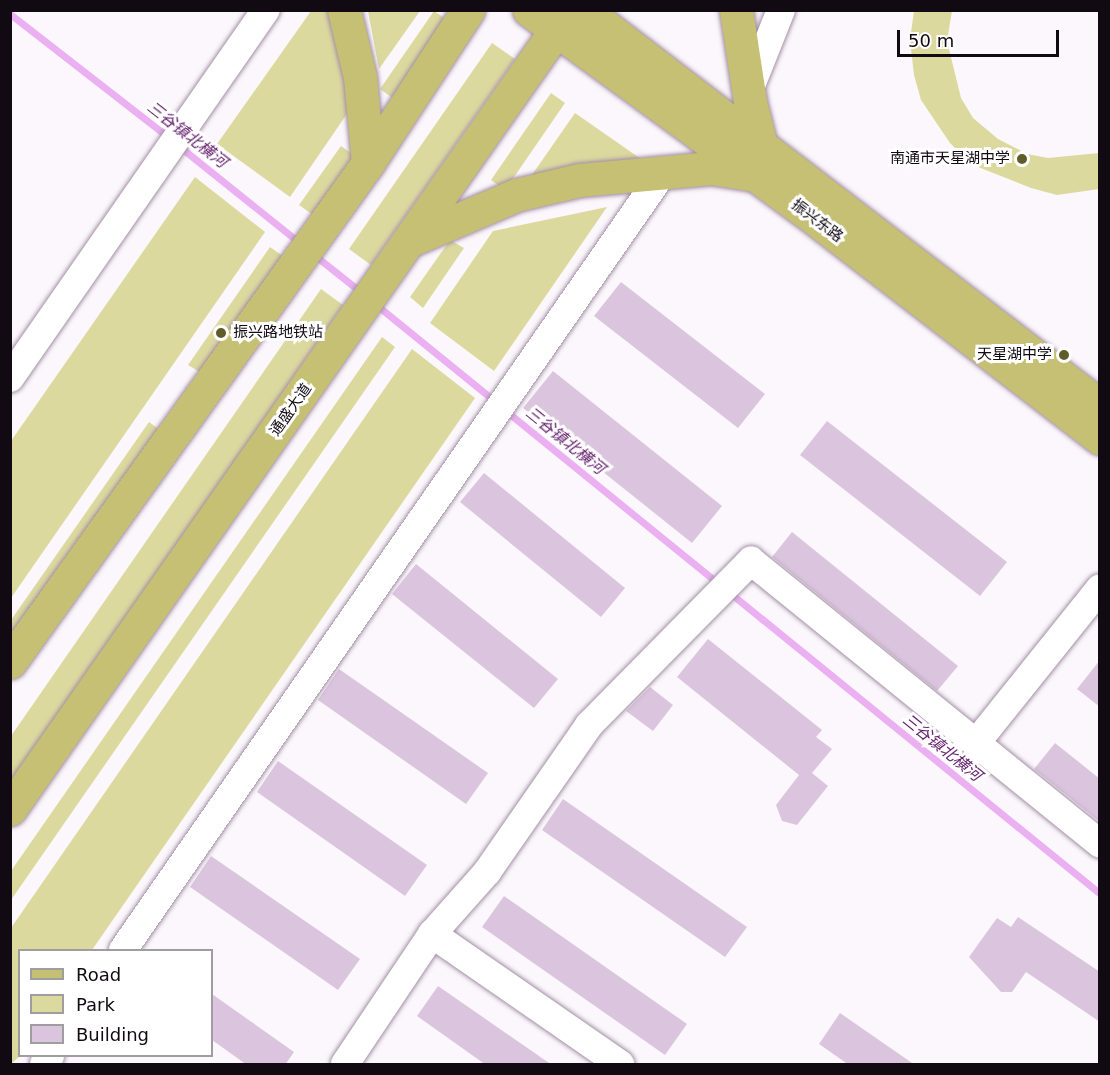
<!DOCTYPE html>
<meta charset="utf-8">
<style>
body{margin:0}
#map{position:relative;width:1110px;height:1075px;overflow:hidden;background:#fbf7fc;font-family:"DejaVu Sans","Noto Sans SC",sans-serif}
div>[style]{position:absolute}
.green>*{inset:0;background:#dcd99f}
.stream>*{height:7px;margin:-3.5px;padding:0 3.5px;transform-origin:3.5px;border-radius:3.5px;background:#eab0f1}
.building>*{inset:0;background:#dbc5de}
.roads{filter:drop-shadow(0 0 2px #a48fa6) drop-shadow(0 0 2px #a48fa6)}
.minor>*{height:28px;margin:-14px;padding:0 14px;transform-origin:14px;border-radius:14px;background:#fff}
.major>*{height:33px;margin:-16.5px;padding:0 16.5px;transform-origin:16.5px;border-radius:16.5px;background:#c5c073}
.dots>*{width:16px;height:16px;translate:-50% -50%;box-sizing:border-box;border:3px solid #fff;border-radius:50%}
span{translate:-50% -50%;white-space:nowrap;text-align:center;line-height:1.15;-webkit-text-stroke:6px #fff;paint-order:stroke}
.poi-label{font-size:15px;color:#110a12}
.right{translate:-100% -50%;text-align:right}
.left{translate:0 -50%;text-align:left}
.street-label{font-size:15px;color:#110a12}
.water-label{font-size:16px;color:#66236f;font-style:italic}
.frame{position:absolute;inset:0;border:12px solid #110a12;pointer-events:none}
.legend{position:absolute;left:18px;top:949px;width:195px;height:108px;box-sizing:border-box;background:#fff;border:2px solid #a09da0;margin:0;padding:8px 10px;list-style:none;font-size:18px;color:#110a12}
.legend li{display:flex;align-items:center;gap:12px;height:30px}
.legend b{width:30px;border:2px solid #a09da0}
.scale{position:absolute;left:897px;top:30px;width:162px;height:27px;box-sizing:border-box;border:3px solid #110a12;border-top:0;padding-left:8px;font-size:18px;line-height:21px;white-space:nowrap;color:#110a12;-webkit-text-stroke:4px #fff;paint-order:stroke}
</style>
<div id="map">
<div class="green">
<i style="clip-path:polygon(311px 11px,332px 11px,351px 108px,290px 197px,217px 144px)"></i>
<i style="clip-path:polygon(368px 11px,420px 11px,379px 69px)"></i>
<i style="clip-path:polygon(434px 11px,449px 21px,394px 99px,380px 89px)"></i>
<i style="clip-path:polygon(914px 11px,952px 11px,947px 41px,961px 98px,973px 118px,998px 139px,1027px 154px,1048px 158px,1099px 153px,1099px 189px,1057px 195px,1031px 188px,973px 165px,950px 143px,921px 100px,914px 75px,910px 40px)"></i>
<i style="clip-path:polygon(492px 43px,515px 59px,371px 265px,349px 249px)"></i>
<i style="clip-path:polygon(551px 93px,565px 103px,505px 190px,491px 180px)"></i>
<i style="clip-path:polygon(575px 113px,641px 159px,527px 182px)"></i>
<i style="clip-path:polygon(341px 146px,355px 156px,313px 215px,299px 205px)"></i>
<i style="clip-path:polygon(195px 177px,265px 232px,11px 598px,11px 441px)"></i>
<i style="clip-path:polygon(607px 207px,494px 371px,430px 323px,493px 231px)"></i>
<i style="clip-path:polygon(450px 240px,464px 248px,423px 308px,410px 297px)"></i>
<i style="clip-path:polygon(270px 247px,284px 257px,203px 374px,188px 365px)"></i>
<i style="clip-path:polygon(321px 289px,343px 305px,11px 784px,11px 736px)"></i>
<i style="clip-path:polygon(382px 337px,395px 347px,11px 900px,11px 871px)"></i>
<i style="clip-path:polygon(412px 349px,475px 398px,92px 950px,20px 950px,20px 1056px,11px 1064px,11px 928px)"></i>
<i style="clip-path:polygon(149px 422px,163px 432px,11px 651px,11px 620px)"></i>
</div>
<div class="stream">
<i style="left:10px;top:14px;width:202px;rotate:37.9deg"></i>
<i style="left:180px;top:147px;width:154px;rotate:38.7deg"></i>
<i style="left:313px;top:254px;width:61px;rotate:38.4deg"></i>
<i style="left:374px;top:303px;width:157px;rotate:39.1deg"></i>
<i style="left:506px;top:411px;width:274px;rotate:39.1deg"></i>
<i style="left:730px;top:593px;width:477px;rotate:39.1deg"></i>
</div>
<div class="building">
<i style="clip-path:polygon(621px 282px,765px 394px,738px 428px,594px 316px)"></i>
<i style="clip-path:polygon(553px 371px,722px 506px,692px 543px,523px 408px)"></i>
<i style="clip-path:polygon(827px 421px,1007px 562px,980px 596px,800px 455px)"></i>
<i style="clip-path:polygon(484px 473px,625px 588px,601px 617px,460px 502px)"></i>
<i style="clip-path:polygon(792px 532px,958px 666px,937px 691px,772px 557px)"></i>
<i style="clip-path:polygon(416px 564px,558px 679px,534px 708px,392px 594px)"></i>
<i style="clip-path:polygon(708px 639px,822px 730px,816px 737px,832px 749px,812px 773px,828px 786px,797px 825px,782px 821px,776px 805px,799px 775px,677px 677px)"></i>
<i style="clip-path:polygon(1100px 660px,1100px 707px,1077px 689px)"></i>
<i style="clip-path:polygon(339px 669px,488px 773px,466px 804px,318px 700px)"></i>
<i style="clip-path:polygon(650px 687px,673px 705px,653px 731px,626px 711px)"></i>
<i style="clip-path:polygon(1055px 743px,1100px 779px,1100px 822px,1034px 769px)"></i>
<i style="clip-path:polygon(278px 761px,427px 865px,405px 896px,257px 792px)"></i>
<i style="clip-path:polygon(563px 799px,747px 927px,725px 957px,542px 830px)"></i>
<i style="clip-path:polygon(211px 856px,360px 959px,338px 990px,190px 887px)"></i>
<i style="clip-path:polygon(504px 896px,687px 1024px,665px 1055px,482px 927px)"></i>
<i style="clip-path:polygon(1018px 917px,1100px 972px,1100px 1022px,1026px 972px,1012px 992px,1001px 992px,969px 957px,997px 918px,1011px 927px)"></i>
<i style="clip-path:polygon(438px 986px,552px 1065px,486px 1065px,417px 1016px)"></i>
<i style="clip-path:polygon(212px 994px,294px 1052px,285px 1065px,247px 1065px,212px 1040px)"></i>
<i style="clip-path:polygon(840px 1013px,915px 1065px,849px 1065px,819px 1044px)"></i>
</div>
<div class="roads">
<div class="minor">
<i style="left:748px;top:93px;width:89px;rotate:-68.3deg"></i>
<i style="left:10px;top:378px;width:448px;rotate:-55.2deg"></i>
<i style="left:976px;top:743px;width:198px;rotate:-51.3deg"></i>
<i style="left:432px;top:934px;width:229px;rotate:34.7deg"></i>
<i style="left:123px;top:950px;width:948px;rotate:-55.22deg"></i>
<i style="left:44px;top:1064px;width:10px;rotate:-53deg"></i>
<i style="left:345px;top:1064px;width:156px;rotate:-56.2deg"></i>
<i style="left:432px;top:934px;width:83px;rotate:-48.4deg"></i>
<i style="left:487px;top:872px;width:179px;rotate:-55.2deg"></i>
<i style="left:589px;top:725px;width:231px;rotate:-45.4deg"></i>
<i style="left:751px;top:561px;width:449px;rotate:39deg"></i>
</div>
<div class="major">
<i style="left:344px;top:10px;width:69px;rotate:76.6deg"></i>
<i style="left:360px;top:77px;width:86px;rotate:84.7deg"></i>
<i style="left:529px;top:10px;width:341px;rotate:36.1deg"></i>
<i style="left:805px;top:211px;width:372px;rotate:37.6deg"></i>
<i style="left:584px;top:10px;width:650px;rotate:37.5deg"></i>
<i style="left:736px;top:10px;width:93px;rotate:81.3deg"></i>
<i style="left:750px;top:102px;width:45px;rotate:76deg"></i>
<i style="left:413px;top:239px;width:112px;rotate:-23.1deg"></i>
<i style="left:516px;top:195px;width:66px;rotate:-13.2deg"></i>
<i style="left:580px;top:180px;width:132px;rotate:-5.2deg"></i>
<i style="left:711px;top:168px;width:37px;rotate:9deg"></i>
<i style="left:10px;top:662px;width:614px;rotate:-54.34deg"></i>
<i style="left:368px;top:163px;width:183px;rotate:-56.8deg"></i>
<i style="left:10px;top:809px;width:976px;rotate:-54.97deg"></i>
</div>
</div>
<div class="dots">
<i style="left:1022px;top:159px;background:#605c29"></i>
<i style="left:221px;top:333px;background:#605c29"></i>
<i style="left:1064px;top:355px;background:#605c29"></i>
</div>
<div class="poi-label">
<span class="right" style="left:1010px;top:159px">南通市天星湖中学</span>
<span class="left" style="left:233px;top:333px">振兴路地铁站</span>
<span class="right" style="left:1052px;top:355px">天星湖中学</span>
</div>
<div class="street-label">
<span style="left:817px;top:221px;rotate:37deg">振兴东路</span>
<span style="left:291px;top:410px;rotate:-55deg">通盛大道</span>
</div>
<div class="water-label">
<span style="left:187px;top:135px;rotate:38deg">三谷镇北横河</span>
<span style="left:565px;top:441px;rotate:39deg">三谷镇北横河</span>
<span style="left:942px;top:748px;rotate:39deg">三谷镇北横河</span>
</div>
<div class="frame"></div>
<ul class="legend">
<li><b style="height:8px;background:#c5c073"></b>Road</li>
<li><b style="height:16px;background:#dcd99f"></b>Park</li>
<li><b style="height:16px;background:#dbc5de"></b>Building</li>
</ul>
<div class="scale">50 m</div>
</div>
